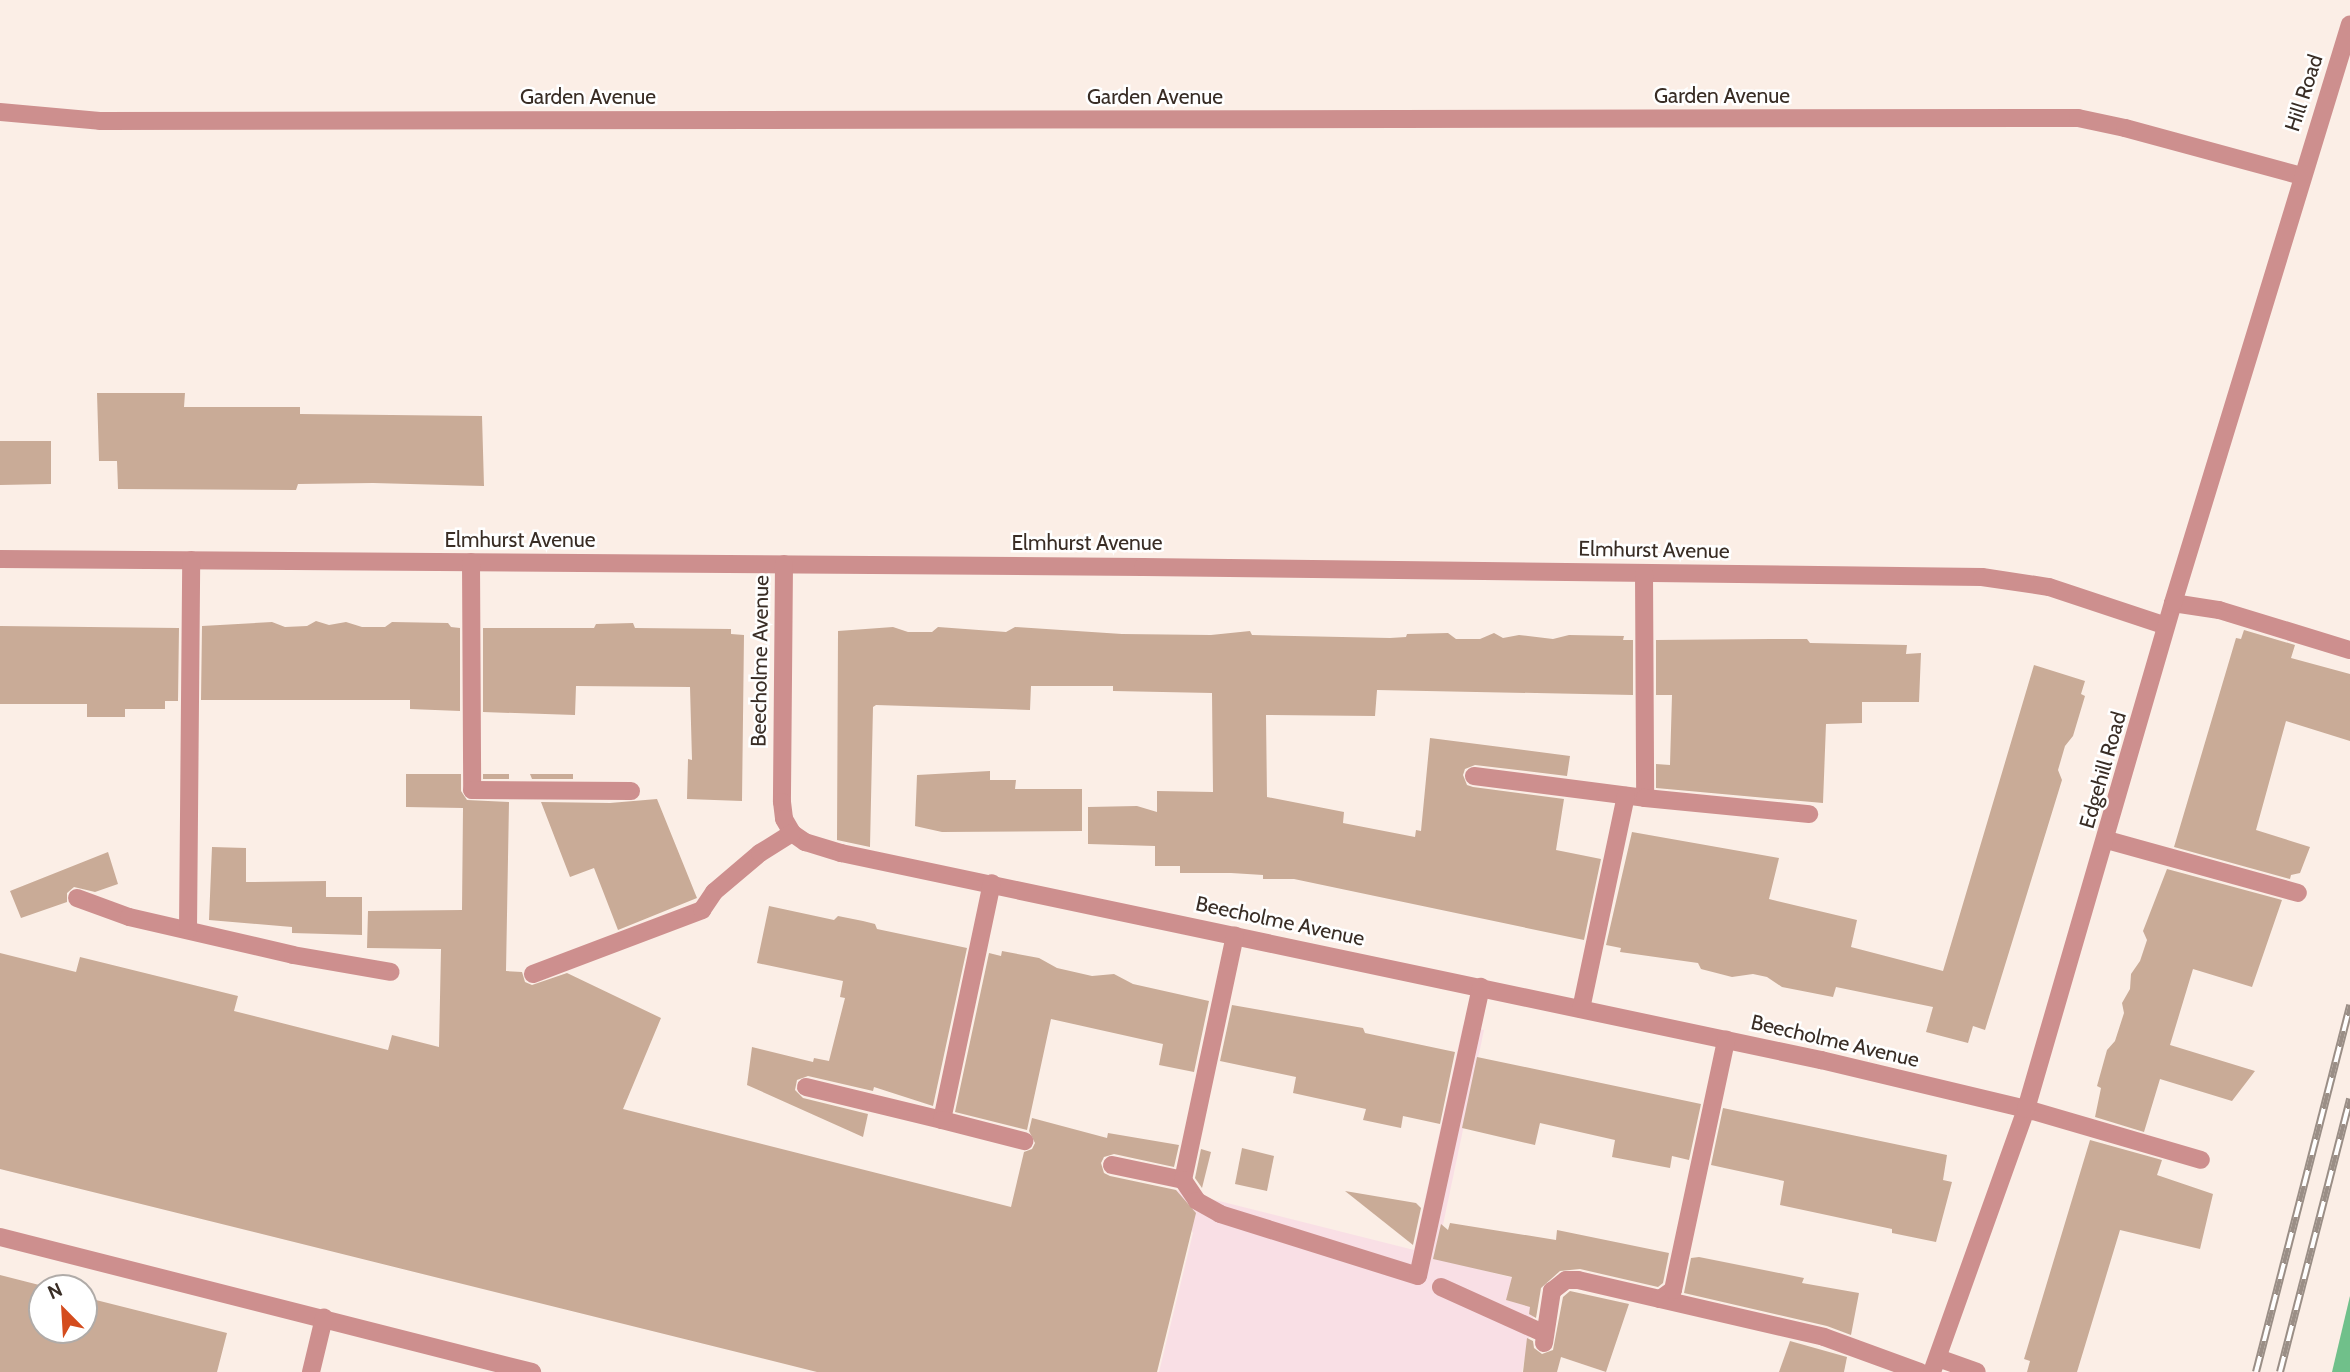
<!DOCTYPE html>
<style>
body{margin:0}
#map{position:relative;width:2350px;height:1372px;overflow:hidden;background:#fbeee6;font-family:Cabin,sans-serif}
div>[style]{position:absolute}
.education>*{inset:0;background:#f9dfe5}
.forest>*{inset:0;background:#70c08a}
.building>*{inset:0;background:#c9ab97}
.minor>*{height:18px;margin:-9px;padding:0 9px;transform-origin:9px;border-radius:9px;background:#cd8f8e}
.rail>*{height:8px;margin-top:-4px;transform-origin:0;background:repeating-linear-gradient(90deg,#fff 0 16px,#9a8e86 0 32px);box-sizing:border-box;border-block:2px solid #9a8e86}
span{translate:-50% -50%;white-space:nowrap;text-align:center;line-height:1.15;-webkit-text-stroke:5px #fff;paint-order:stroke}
.street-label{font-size:21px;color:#392d25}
.north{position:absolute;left:28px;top:1274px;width:70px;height:70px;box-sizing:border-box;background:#fff;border:2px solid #b0aba8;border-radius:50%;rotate:336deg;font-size:19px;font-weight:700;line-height:28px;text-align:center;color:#392d25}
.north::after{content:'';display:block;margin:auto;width:24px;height:32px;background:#d44c1e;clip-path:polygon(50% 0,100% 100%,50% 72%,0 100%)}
</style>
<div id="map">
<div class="education">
<i style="clip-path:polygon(1463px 1025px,1484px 1030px,1436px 1258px,1540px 1285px,1522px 1372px,1159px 1372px,1193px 1233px,1171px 1189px,1414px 1250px)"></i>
</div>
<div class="forest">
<i style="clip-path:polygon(2350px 1296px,2350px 1372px,2332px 1372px)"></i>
</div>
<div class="building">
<i style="clip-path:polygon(97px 393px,185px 393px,184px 407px,300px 407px,300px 414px,482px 416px,484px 486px,373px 483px,298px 484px,296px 490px,118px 489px,117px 461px,99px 461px)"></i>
<i style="clip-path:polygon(0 441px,51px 441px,51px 484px,0 485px)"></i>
<i style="clip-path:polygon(316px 621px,329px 625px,346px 622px,362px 627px,385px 627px,392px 622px,448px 623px,451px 627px,460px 628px,460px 711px,410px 709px,410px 700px,201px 700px,202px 626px,272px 622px,285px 627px,307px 626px)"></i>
<i style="clip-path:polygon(633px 623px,635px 628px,731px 629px,731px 634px,744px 635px,742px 801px,687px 799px,688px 759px,692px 760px,690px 687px,576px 686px,575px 715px,483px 712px,483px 628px,594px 628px,596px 624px)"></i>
<i style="clip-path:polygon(0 626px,179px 628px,178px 701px,165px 701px,165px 709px,125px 709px,125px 717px,87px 717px,87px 704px,0 704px)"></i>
<i style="clip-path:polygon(893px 627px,908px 632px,932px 632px,938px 627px,1006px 632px,1015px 627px,1122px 634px,1211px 635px,1250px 631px,1252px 635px,1390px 638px,1406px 637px,1407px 634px,1448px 633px,1456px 639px,1480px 639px,1494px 633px,1503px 638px,1519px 635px,1553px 639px,1569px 635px,1624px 636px,1623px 640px,1633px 640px,1633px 695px,1377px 690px,1375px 716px,1266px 715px,1267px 797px,1344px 812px,1343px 823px,1415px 837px,1416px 830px,1421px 831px,1430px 738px,1570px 756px,1567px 776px,1475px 765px,1465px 769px,1463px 775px,1467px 785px,1473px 787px,1564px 799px,1556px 850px,1601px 859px,1584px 940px,1294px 879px,1263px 879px,1263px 875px,1231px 873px,1180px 873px,1180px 866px,1155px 866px,1155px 846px,1088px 844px,1088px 807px,1137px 806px,1157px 812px,1157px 791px,1213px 792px,1212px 693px,1113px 691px,1113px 686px,1031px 686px,1030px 710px,876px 705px,873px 707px,870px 847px,837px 840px,838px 631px)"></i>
<i style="clip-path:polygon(2244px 630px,2295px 645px,2291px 658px,2350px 674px,2350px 741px,2286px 721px,2256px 830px,2310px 847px,2300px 873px,2291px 875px,2290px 879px,2174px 847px,2236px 638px,2241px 639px)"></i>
<i style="clip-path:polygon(1771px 639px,1807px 639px,1810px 643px,1907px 645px,1906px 654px,1921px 653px,1919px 702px,1862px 702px,1862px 723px,1826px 724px,1823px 803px,1656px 788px,1656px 764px,1670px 765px,1672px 695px,1656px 695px,1656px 640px)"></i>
<i style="clip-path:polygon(2034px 665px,2085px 681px,2081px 694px,2085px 696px,2073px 736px,2065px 746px,2058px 770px,2062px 780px,1985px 1030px,1973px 1026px,1968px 1043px,1926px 1032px,1933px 1007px,1836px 987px,1833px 997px,1782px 987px,1767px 977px,1753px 974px,1732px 977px,1701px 969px,1698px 963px,1620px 952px,1621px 948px,1606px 945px,1632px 832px,1779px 858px,1769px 899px,1857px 920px,1851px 947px,1943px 971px)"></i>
<i style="clip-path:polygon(990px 771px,990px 780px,1016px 780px,1015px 789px,1082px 789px,1082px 831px,942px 832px,915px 826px,917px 775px)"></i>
<i style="clip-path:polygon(406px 774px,461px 774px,461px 791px,467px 800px,509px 802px,506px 971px,522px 972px,525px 982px,532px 985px,567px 973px,661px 1018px,623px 1109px,1011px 1207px,1024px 1152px,1032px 1149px,1035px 1143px,1029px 1131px,1032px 1118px,1107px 1138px,1108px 1133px,1179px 1145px,1174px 1167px,1114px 1154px,1104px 1157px,1101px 1163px,1104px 1173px,1110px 1176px,1176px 1190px,1196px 1213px,1157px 1372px,817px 1372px,0 1169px,0 953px,76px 972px,80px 957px,238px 996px,234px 1011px,388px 1050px,392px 1035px,439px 1047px,441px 949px,367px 948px,368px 911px,462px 910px,463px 808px,406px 807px)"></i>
<i style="clip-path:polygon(483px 774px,509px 774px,509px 779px,483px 779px)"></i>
<i style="clip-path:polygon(530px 774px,573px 774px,573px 779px,532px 779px)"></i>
<i style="clip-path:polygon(657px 799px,697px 898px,618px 930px,594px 868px,570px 877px,541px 802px,610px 803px)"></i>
<i style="clip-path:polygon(212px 847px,246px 848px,246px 882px,326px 881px,326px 897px,362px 897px,362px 935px,292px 933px,292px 927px,209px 920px)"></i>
<i style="clip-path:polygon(108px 852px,118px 884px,95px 892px,74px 887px,67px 893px,67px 902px,21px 918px,10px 891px)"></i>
<i style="clip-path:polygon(2167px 869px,2282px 900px,2252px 987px,2193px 969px,2170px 1045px,2255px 1071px,2232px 1101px,2160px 1079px,2144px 1132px,2095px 1117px,2101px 1088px,2097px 1086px,2107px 1050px,2115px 1041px,2124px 1013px,2122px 1003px,2130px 989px,2131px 974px,2140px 961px,2147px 940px,2143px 931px)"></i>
<i style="clip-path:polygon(769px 906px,834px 920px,838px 916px,863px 921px,875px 924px,877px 929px,967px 948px,933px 1106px,874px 1087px,873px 1091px,808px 1076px,797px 1080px,795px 1090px,803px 1098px,868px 1114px,863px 1137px,747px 1085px,752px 1047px,813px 1062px,814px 1058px,829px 1061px,845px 998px,840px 997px,843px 981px,757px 963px)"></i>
<i style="clip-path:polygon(1002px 951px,1039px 958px,1057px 968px,1092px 976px,1114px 974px,1133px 984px,1209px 1001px,1194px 1072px,1159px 1065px,1163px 1044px,1051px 1019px,1027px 1130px,955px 1112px,989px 953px,1001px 956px)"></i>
<i style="clip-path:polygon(1232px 1005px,1363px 1028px,1365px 1033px,1455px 1052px,1440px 1124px,1403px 1116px,1401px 1128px,1363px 1120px,1366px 1109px,1293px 1093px,1296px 1077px,1220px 1061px)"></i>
<i style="clip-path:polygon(1477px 1057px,1701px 1104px,1689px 1160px,1672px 1156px,1670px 1168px,1612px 1157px,1615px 1140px,1540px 1123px,1535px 1145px,1462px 1128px)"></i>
<i style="clip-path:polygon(1723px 1108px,1947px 1155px,1943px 1180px,1952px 1182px,1936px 1242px,1892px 1233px,1892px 1229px,1780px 1205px,1784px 1181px,1711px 1165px)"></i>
<i style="clip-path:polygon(2090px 1140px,2162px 1160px,2157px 1175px,2213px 1194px,2200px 1249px,2120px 1230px,2077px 1372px,2027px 1372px,2030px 1361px,2024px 1359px)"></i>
<i style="clip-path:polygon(1242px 1148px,1274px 1156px,1267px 1191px,1235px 1184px)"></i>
<i style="clip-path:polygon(1201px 1149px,1211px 1152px,1202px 1188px,1195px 1178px)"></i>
<i style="clip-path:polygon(1345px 1191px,1416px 1203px,1421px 1208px,1413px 1245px)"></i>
<i style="clip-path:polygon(1450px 1223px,1556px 1240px,1557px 1230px,1669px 1253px,1663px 1283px,1658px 1287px,1580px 1269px,1560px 1271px,1541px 1288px,1536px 1318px,1529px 1314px,1530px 1307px,1506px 1300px,1512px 1277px,1433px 1259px,1441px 1224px,1448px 1230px)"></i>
<i style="clip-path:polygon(1699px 1257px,1804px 1278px,1802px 1283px,1859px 1293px,1851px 1335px,1827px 1326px,1684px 1293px,1691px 1258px)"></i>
<i style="clip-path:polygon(0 1275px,51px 1288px,42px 1288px,42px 1330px,84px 1330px,84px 1297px,227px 1333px,217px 1372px,0 1372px)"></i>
<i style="clip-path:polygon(1570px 1291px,1629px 1304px,1606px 1372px,1561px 1357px,1557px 1372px,1523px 1372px,1527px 1338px,1533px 1341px,1534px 1348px,1542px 1354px,1553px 1350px,1563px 1297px)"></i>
<i style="clip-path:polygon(1790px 1341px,1847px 1357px,1844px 1372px,1779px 1372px)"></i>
</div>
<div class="minor">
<i style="left:0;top:112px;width:100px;rotate:5.1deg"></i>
<i style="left:100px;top:121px;width:1978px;rotate:-0.09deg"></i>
<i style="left:2078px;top:118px;width:48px;rotate:12deg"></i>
<i style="left:2125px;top:128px;width:183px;rotate:15.2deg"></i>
<i style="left:0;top:559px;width:1143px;rotate:0.4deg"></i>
<i style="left:1143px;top:567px;width:839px;rotate:0.68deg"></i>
<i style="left:1982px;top:577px;width:68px;rotate:8.5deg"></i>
<i style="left:2049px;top:587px;width:123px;rotate:18.4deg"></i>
<i style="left:471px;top:562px;width:228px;rotate:89.7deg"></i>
<i style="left:472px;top:790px;width:159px;rotate:0.4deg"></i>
<i style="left:784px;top:564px;width:238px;rotate:90.5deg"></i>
<i style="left:782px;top:802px;width:17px;rotate:83deg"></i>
<i style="left:784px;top:819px;width:16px;rotate:60deg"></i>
<i style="left:792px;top:833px;width:16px;rotate:35deg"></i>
<i style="left:805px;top:842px;width:38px;rotate:17deg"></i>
<i style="left:841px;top:853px;width:1002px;rotate:11.93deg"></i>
<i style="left:1821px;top:1060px;width:211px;rotate:13.4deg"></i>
<i style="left:2026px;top:1109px;width:182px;rotate:16.2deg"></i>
<i style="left:1644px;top:573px;width:225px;rotate:89.7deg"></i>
<i style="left:2173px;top:603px;width:47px;rotate:8.7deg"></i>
<i style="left:2219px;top:610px;width:137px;rotate:17deg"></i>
<i style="left:1474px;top:776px;width:172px;rotate:7.3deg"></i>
<i style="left:1645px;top:798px;width:165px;rotate:5.6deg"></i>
<i style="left:2107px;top:840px;width:198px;rotate:15.5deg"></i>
<i style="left:77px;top:898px;width:55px;rotate:20.1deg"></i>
<i style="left:129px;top:917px;width:168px;rotate:13deg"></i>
<i style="left:293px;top:955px;width:99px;rotate:9.8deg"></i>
<i style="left:188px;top:930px;width:370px;rotate:-89.5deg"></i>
<i style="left:533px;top:974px;width:181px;rotate:-20.7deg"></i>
<i style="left:702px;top:910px;width:22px;rotate:-56deg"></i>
<i style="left:714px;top:892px;width:60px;rotate:-40.3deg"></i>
<i style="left:760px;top:853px;width:38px;rotate:-32deg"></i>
<i style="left:1581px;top:1009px;width:218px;rotate:-78.1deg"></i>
<i style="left:806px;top:1087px;width:140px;rotate:13.6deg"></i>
<i style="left:942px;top:1120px;width:242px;rotate:-78.1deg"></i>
<i style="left:942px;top:1120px;width:85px;rotate:14.4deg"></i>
<i style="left:1112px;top:1165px;width:73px;rotate:11.9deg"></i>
<i style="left:1183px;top:1180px;width:250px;rotate:-78deg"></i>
<i style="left:1183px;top:1180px;width:25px;rotate:56deg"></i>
<i style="left:1197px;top:1201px;width:26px;rotate:29deg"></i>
<i style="left:1220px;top:1214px;width:207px;rotate:17.4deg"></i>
<i style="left:1418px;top:1276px;width:296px;rotate:-77.7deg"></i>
<i style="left:0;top:1237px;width:549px;rotate:14.24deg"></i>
<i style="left:1441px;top:1287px;width:114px;rotate:24.3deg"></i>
<i style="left:1660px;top:1299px;width:168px;rotate:13deg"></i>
<i style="left:1824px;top:1337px;width:102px;rotate:20deg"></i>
<i style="left:1544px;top:1343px;width:53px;rotate:-81.3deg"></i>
<i style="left:1552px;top:1291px;width:18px;rotate:-38deg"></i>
<i style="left:1566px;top:1280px;width:12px"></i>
<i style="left:1578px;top:1280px;width:84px;rotate:13deg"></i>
<i style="left:1660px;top:1299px;width:16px;rotate:-35deg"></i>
<i style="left:1673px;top:1290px;width:256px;rotate:-78deg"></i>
<i style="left:1938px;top:1358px;width:41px;rotate:19.7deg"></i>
<i style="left:311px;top:1372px;width:56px;rotate:-76.5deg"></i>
<i style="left:1932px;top:1372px;width:279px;rotate:-70.3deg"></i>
<i style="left:2026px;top:1109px;width:527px;rotate:-73.8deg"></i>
<i style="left:2173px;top:603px;width:605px;rotate:-73deg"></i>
</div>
<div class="rail">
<i style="left:2256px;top:1372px;width:379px;rotate:-75.6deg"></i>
<i style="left:2280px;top:1372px;width:282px;rotate:-75.6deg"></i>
</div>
<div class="street-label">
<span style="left:2304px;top:93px;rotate:-72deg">Hill Road</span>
<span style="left:1722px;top:96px">Garden Avenue</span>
<span style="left:588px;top:97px">Garden Avenue</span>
<span style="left:1155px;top:97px">Garden Avenue</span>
<span style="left:520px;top:540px">Elmhurst Avenue</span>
<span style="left:1087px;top:543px">Elmhurst Avenue</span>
<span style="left:1654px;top:550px;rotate:1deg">Elmhurst Avenue</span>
<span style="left:760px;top:661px;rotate:-89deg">Beecholme Avenue</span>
<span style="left:2103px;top:770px;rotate:-74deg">Edgehill Road</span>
<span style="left:1280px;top:921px;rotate:12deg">Beecholme Avenue</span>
<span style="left:1835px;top:1041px;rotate:13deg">Beecholme Avenue</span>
</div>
<div class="north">N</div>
</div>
